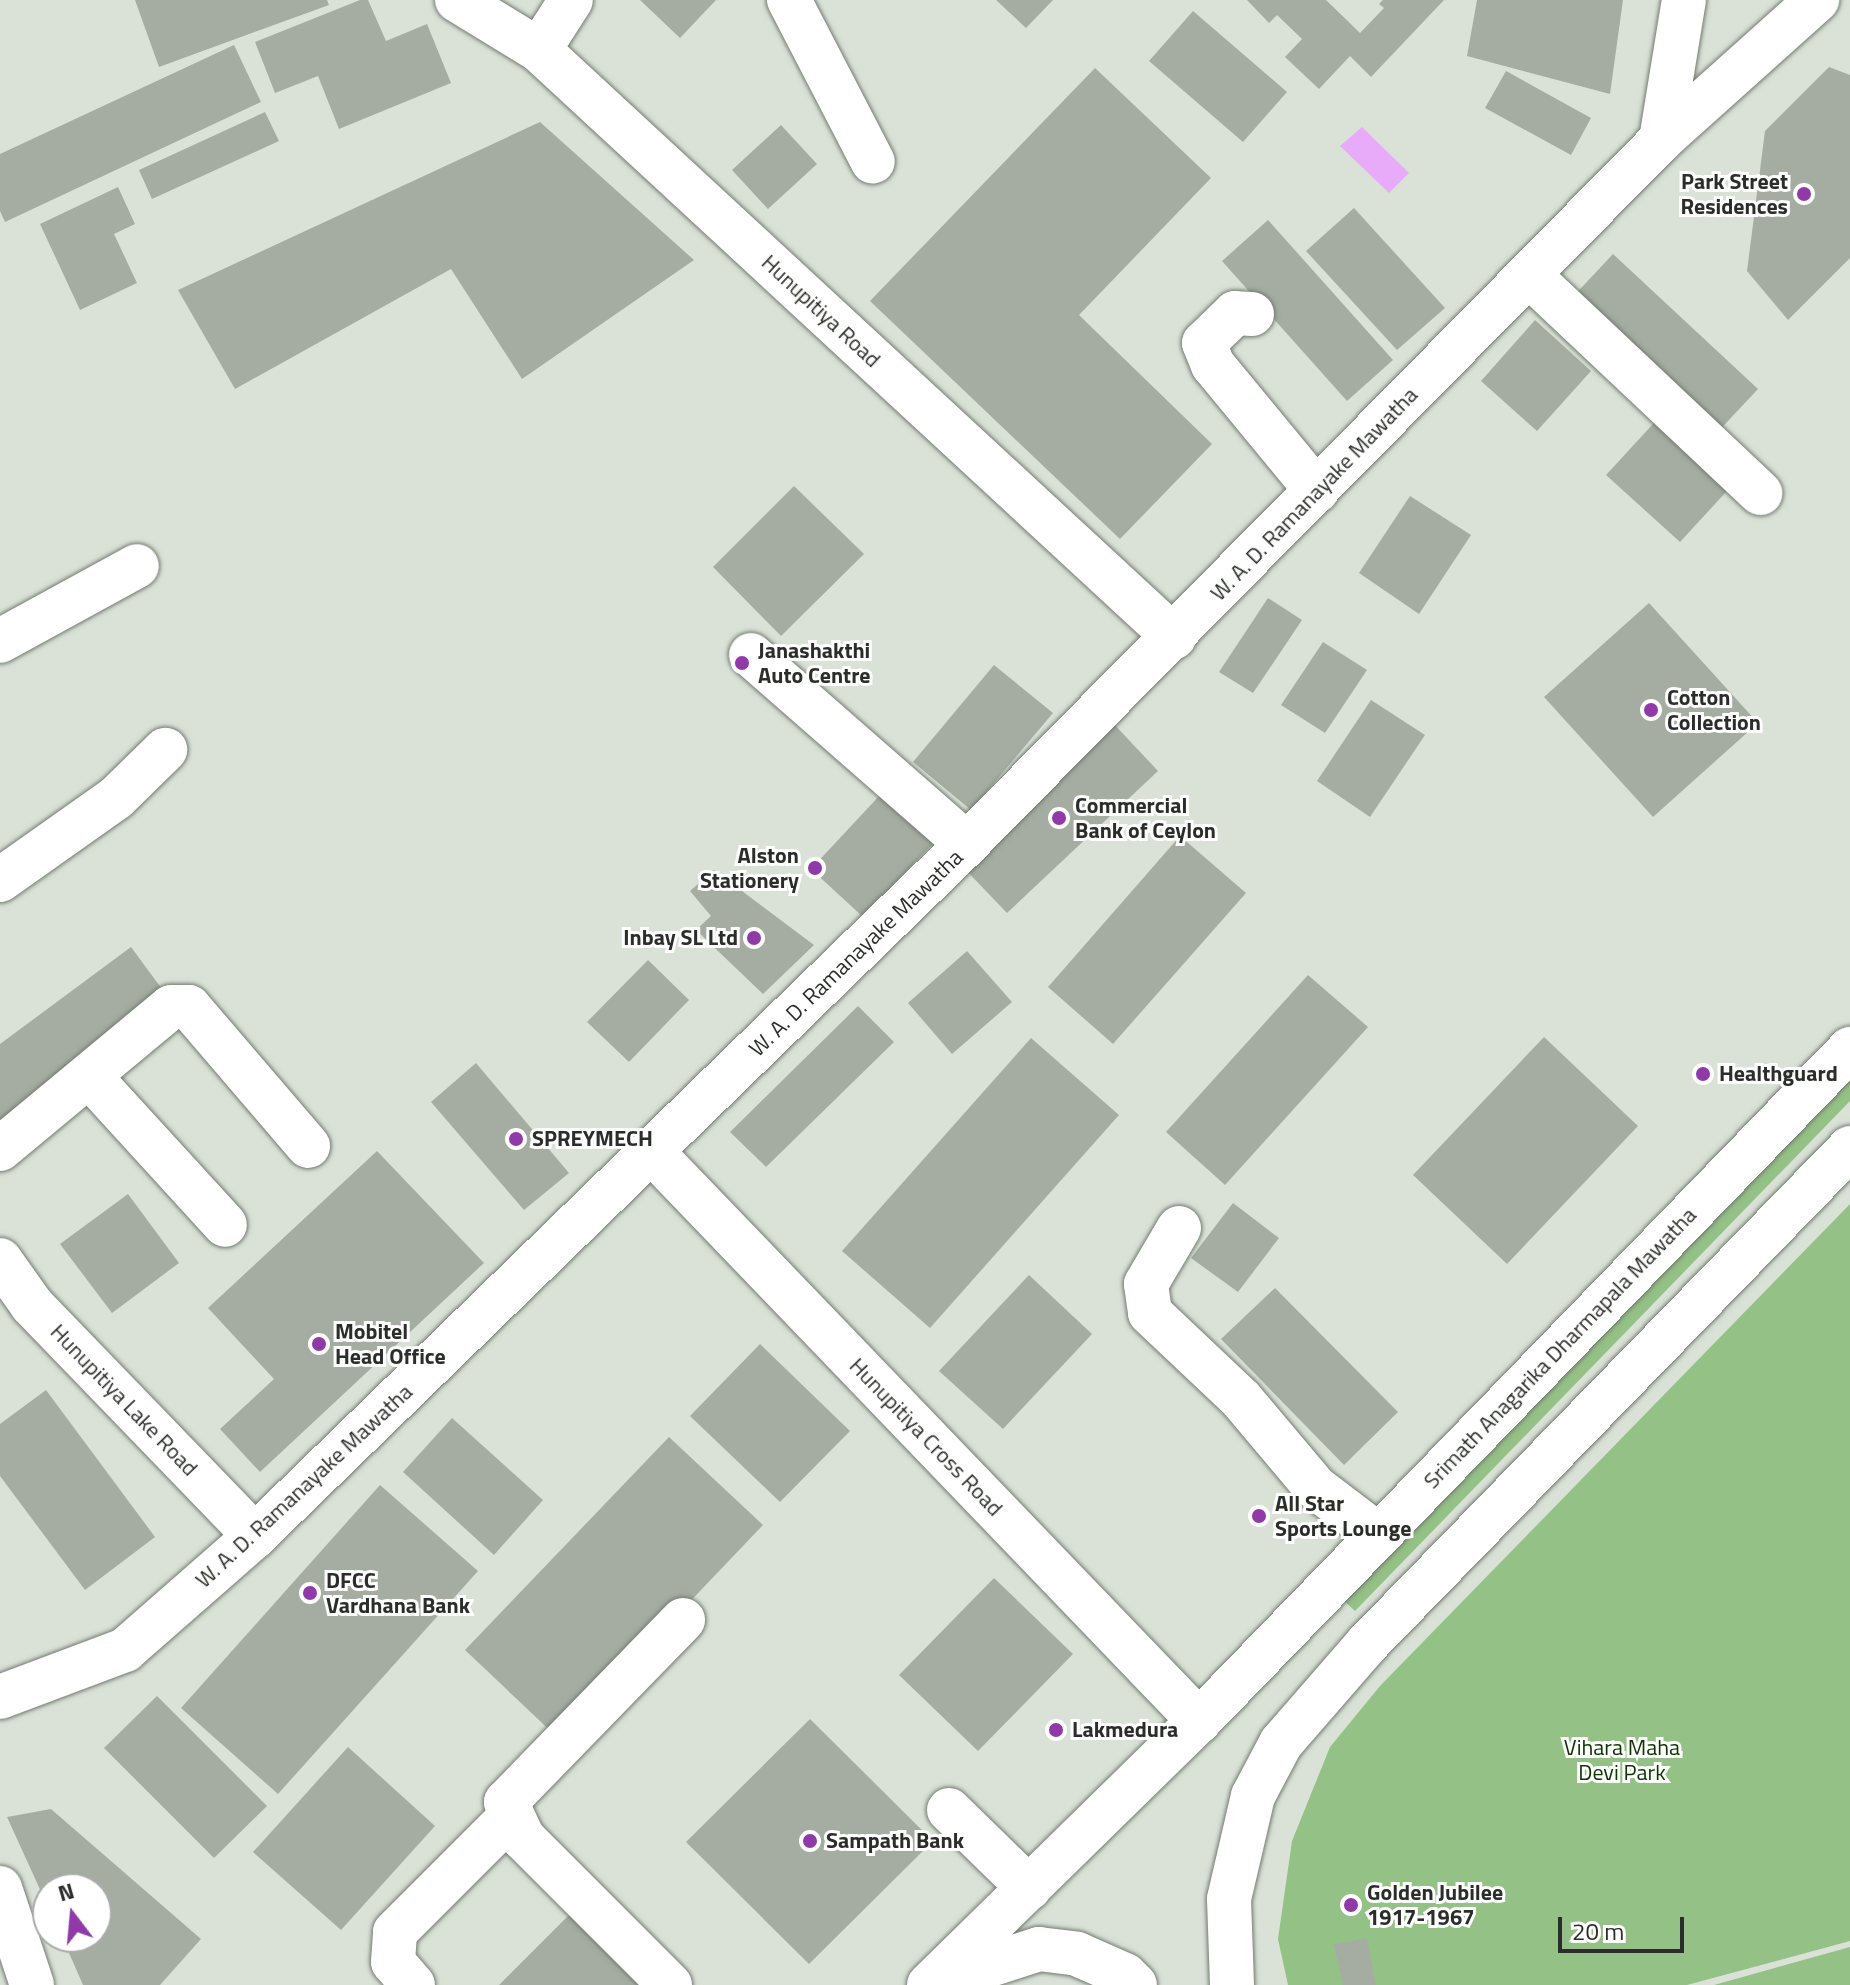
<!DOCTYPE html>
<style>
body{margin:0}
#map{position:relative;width:1850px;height:1985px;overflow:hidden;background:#dae2d8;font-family:"Titillium Web",sans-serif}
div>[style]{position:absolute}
.green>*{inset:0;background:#94c186}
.water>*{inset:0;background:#e7abfa}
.building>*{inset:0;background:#a5ada3}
.roads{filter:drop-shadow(0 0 2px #747b72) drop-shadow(0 0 2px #747b72)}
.minor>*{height:44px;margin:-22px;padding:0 22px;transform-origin:22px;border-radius:22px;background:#fff}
.major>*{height:44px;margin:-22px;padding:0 22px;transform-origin:22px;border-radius:22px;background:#fff}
.dots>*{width:22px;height:22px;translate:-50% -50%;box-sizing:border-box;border:4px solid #fff;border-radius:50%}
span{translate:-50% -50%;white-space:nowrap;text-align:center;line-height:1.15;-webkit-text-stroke:6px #fff;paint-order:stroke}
.poi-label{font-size:22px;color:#2a2d29;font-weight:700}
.right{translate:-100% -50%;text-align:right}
.left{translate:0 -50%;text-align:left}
.street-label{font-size:22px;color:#2a2d29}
.park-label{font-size:22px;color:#0c3400}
.north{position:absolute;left:32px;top:1873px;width:80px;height:80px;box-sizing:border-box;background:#fff;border:2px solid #aaaba9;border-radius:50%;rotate:344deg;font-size:22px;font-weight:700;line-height:32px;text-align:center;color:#2a2d29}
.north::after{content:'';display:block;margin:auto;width:28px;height:36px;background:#903aa8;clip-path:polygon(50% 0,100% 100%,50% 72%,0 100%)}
.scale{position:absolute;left:1558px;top:1917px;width:126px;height:36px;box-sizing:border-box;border:4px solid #2a2d29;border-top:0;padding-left:10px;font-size:24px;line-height:28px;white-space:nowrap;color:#2a2d29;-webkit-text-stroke:6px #fff;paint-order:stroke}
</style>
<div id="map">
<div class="green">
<i style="clip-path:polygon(1850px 1079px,1850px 1101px,1355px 1611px,1343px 1600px)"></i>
<i style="clip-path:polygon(1850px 1204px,1850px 1941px,1687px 1985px,1288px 1985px,1278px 1939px,1292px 1841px,1330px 1747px,1380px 1686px)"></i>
<i style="clip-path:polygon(1850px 1947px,1850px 1985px,1714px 1985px)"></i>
</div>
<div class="water">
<i style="clip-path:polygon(1362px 127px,1409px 173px,1389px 193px,1340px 146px)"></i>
</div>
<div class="building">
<i style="clip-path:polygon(135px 0,327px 0,329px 5px,159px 67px)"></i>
<i style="clip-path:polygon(360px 0,368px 0,386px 41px,427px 24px,451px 83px,339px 129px,318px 76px,275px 93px,255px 42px)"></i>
<i style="clip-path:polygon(640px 0,716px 0,680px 38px)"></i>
<i style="clip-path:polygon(996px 0,1053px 0,1026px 28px)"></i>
<i style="clip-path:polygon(1247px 0,1326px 0,1360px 33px,1384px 8px,1379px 4px,1383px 0,1444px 0,1371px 77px,1350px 56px,1319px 89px,1285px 57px,1302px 39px,1277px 15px,1269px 23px)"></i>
<i style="clip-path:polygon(1477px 0,1623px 0,1610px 94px,1467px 56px)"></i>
<i style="clip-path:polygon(1193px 11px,1287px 92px,1243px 142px,1149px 61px)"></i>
<i style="clip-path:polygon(234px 45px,261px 102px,5px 222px,0 211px,0 154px)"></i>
<i style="clip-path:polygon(1829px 67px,1850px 75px,1850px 258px,1788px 320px,1747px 271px,1765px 131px)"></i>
<i style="clip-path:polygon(1095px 68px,1211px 178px,1079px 315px,1212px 444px,1120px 539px,870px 301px)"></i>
<i style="clip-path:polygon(1506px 71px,1591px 118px,1571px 155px,1485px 108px)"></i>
<i style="clip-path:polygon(265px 112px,279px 141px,152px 199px,139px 170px)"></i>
<i style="clip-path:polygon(540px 122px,694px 260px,522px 379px,451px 269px,235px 389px,178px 290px)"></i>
<i style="clip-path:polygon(781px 125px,817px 164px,768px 209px,732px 170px)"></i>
<i style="clip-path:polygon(118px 187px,135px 224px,114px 234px,137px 283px,80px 310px,40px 224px)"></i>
<i style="clip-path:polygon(1354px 208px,1445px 308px,1397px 350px,1306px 251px)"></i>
<i style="clip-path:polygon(1268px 220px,1393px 360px,1347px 401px,1222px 261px)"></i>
<i style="clip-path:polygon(1613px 254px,1758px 389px,1713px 437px,1568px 302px)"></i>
<i style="clip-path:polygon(1535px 320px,1591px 371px,1537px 431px,1481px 381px)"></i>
<i style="clip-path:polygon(1664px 412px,1738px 479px,1680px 542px,1606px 475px)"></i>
<i style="clip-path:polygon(794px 486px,864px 554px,781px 636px,713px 567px)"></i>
<i style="clip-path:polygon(1410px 496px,1471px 535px,1419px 614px,1359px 573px)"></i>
<i style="clip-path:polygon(1268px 598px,1302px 620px,1253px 693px,1219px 672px)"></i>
<i style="clip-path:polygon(1649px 603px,1758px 723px,1653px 817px,1544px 697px)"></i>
<i style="clip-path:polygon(1323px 642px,1367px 670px,1325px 733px,1281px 705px)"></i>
<i style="clip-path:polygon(994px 665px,1053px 713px,971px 810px,913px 762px)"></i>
<i style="clip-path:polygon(1371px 700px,1425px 735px,1370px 817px,1317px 781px)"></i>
<i style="clip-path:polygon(1112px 722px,1158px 771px,1007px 913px,961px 865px)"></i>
<i style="clip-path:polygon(881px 794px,933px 843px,863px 917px,811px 869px)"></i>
<i style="clip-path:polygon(1180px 836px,1246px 893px,1113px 1044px,1048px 987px)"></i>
<i style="clip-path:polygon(714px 870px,814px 945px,763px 994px,696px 930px,711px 916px,690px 891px)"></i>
<i style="clip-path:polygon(131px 947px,173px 1004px,0 1131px,0 1044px)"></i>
<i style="clip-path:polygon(967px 951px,1012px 1002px,952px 1054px,908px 1003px)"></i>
<i style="clip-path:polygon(648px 960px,689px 1000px,629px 1062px,587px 1022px)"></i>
<i style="clip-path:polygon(1308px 975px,1368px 1027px,1225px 1185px,1166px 1132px)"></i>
<i style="clip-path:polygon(858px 1006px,894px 1042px,766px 1167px,730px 1132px)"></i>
<i style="clip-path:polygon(1544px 1037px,1638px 1126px,1507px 1264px,1413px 1175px)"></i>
<i style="clip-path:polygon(1031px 1038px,1119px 1115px,930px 1328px,842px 1251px)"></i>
<i style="clip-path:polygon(476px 1063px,569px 1173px,524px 1210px,431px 1102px)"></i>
<i style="clip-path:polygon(377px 1151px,484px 1263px,260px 1472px,220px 1429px,274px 1379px,208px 1308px)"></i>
<i style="clip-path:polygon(128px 1194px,179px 1263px,112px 1313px,60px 1244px)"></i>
<i style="clip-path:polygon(1233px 1203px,1279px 1238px,1238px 1292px,1191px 1258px)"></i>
<i style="clip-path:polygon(1029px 1275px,1092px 1334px,1003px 1429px,939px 1371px)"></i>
<i style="clip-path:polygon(1275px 1288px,1398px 1412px,1344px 1465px,1221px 1339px)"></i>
<i style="clip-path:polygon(760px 1344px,850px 1431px,780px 1502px,690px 1416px)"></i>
<i style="clip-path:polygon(46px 1390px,155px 1537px,85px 1590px,0 1476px,0 1424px)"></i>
<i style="clip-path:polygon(452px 1418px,543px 1500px,494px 1555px,403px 1472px)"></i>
<i style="clip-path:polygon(669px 1437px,763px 1525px,559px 1739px,465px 1650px)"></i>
<i style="clip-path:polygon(380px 1485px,478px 1571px,278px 1794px,181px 1708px)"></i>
<i style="clip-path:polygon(994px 1578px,1073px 1654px,978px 1751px,899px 1675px)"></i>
<i style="clip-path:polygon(157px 1696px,267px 1806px,214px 1858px,104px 1748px)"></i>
<i style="clip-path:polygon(810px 1719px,933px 1841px,809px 1964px,686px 1842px)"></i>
<i style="clip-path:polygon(348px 1747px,435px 1826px,341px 1930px,253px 1852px)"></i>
<i style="clip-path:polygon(51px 1809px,201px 1939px,160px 1985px,83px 1985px,62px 1937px,96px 1937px,96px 1889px,48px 1889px,48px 1907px,7px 1817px)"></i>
<i style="clip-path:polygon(575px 1909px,653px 1985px,499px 1985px)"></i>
<i style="clip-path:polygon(1367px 1938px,1376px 1985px,1343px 1985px,1334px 1944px)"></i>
</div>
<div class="roads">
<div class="minor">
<i style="left:457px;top:0;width:96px;rotate:31.4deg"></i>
<i style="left:539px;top:50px;width:865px;rotate:42.75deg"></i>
<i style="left:789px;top:0;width:182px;rotate:62.6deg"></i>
<i style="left:539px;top:50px;width:59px;rotate:-57.4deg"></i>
<i style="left:1661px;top:140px;width:142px;rotate:-80.7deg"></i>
<i style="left:1529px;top:275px;width:318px;rotate:43.3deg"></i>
<i style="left:1252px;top:314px;width:17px;rotate:-177deg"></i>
<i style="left:1235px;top:313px;width:43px;rotate:135.9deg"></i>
<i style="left:1204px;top:343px;width:24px;rotate:68deg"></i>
<i style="left:1213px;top:365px;width:163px;rotate:50.5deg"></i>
<i style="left:0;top:641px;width:156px;rotate:-28.7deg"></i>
<i style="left:751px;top:655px;width:287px;rotate:41.2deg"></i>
<i style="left:0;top:880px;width:142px;rotate:-35.3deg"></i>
<i style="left:116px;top:798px;width:69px;rotate:-44.4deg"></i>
<i style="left:90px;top:1077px;width:200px;rotate:47.6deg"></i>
<i style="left:0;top:1149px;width:222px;rotate:-39.7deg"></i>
<i style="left:171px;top:1007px;width:18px"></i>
<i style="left:189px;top:1007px;width:183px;rotate:49.4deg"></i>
<i style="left:653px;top:1153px;width:788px;rotate:46.13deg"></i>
<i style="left:1179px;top:1228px;width:65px;rotate:120.5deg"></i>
<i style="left:1146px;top:1284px;width:29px;rotate:82deg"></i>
<i style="left:1150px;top:1313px;width:125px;rotate:43.4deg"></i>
<i style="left:1241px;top:1399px;width:115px;rotate:49.9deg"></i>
<i style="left:1315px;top:1487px;width:78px;rotate:37.2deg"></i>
<i style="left:0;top:1260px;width:55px;rotate:54.6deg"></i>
<i style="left:32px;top:1305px;width:321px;rotate:46deg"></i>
<i style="left:0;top:1697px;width:134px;rotate:-20.6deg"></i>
<i style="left:125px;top:1650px;width:173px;rotate:-41.2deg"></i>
<i style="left:255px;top:1536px;width:993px;rotate:-44.18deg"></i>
<i style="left:967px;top:844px;width:989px;rotate:-45.41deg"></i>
<i style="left:1661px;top:140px;width:210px;rotate:-41.9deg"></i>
<i style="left:949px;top:1810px;width:112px;rotate:44.3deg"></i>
<i style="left:0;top:1888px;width:102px;rotate:71.7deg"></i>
<i style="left:413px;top:1985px;width:30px;rotate:-131deg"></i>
<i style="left:393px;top:1962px;width:30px;rotate:-86deg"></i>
<i style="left:395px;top:1932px;width:163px;rotate:-45deg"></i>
<i style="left:670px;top:1985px;width:208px;rotate:-135deg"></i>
<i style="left:523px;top:1838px;width:40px;rotate:-115deg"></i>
<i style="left:506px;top:1802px;width:254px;rotate:-45.8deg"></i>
</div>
<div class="major">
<i style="left:940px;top:1981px;width:104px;rotate:-17.9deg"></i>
<i style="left:1039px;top:1949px;width:38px;rotate:7deg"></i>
<i style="left:1077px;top:1954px;width:52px;rotate:23.6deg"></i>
<i style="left:1125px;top:1975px;width:14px;rotate:45deg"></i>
<i style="left:929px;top:1985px;width:378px;rotate:-44.4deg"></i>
<i style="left:1199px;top:1721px;width:936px;rotate:-45.91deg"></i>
<i style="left:1232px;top:1985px;width:86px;rotate:-92deg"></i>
<i style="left:1229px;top:1899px;width:106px;rotate:-76.9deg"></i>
<i style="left:1253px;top:1796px;width:60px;rotate:-62.2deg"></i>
<i style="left:1281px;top:1743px;width:133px;rotate:-49deg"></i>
<i style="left:1368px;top:1643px;width:691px;rotate:-45.76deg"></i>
</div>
</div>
<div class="dots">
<i style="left:1804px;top:194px;background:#903aa8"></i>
<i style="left:742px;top:663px;background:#903aa8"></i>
<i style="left:1651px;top:710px;background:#903aa8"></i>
<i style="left:1059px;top:818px;background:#903aa8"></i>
<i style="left:815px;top:868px;background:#903aa8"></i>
<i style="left:754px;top:938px;background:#903aa8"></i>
<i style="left:1703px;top:1074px;background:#903aa8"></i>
<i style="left:516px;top:1139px;background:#903aa8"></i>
<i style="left:319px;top:1344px;background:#903aa8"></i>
<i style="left:1259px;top:1516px;background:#903aa8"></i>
<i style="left:310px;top:1593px;background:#903aa8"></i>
<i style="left:1056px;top:1730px;background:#903aa8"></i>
<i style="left:810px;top:1841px;background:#903aa8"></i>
<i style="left:1351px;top:1905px;background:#903aa8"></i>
</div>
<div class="poi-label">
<span class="right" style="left:1788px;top:194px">Park Street<br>Residences</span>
<span class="left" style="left:758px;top:663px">Janashakthi<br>Auto Centre</span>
<span class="left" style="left:1667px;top:710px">Cotton<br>Collection</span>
<span class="left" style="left:1075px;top:818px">Commercial<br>Bank of Ceylon</span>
<span class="right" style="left:799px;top:868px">Alston<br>Stationery</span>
<span class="right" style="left:738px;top:938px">Inbay SL Ltd</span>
<span class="left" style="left:1719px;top:1074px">Healthguard</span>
<span class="left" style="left:532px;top:1139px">SPREYMECH</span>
<span class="left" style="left:335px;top:1344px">Mobitel<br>Head Office</span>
<span class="left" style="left:1275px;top:1516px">All Star<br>Sports Lounge</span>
<span class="left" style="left:326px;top:1593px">DFCC<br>Vardhana Bank</span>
<span class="left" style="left:1072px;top:1730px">Lakmedura</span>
<span class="left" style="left:826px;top:1841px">Sampath Bank</span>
<span class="left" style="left:1367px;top:1905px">Golden Jubilee<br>1917-1967</span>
</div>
<div class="street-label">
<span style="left:821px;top:311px;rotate:43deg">Hunupitiya Road</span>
<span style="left:1314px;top:494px;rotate:-46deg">W. A. D. Ramanayake Mawatha</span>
<span style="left:856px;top:953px;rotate:-44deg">W. A. D. Ramanayake Mawatha</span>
<span style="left:1560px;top:1348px;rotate:-46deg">Srimath Anagarika Dharmapala Mawatha</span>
<span style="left:124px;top:1400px;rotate:46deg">Hunupitiya Lake Road</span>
<span style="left:926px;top:1437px;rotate:46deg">Hunupitiya Cross Road</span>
<span style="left:304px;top:1486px;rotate:-43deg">W. A. D. Ramanayake Mawatha</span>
</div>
<div class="park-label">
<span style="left:1622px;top:1760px">Vihara Maha<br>Devi Park</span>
</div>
<div class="north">N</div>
<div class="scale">20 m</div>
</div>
